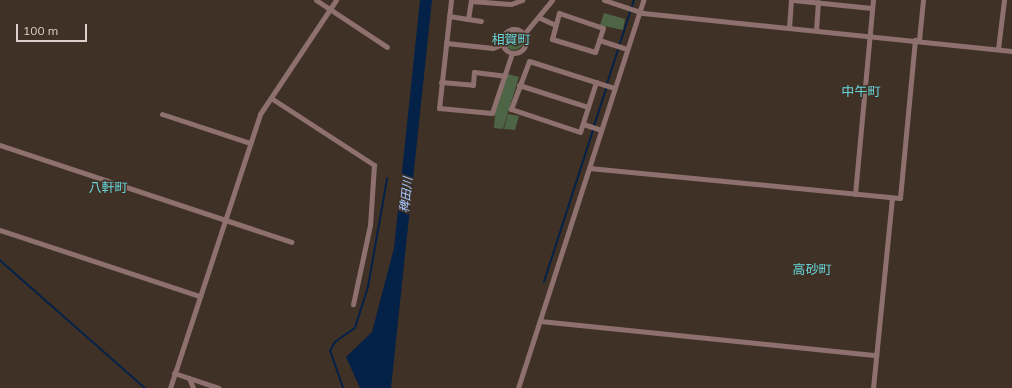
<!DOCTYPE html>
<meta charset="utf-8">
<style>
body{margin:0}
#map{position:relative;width:1012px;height:388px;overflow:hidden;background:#403126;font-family:Mulish,"Noto Sans JP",sans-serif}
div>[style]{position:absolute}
.green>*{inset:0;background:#4d6545}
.round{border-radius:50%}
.water>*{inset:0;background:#042148}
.stream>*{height:1.5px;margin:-0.75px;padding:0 0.75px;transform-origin:0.75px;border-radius:0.75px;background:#042148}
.minor>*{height:5px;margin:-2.5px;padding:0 2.5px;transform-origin:2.5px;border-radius:2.5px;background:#8e716f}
.minor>.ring{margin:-2.5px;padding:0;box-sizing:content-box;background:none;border:5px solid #8e716f;border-radius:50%}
span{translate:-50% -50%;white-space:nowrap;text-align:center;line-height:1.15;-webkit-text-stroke:3px #403126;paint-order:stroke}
.water-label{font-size:12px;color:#a0c7fe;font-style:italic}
.quarter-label{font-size:13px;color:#66d3d8}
.scale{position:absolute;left:16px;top:24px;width:71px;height:18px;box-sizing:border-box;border:2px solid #dbd1ca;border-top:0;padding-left:5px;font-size:12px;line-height:14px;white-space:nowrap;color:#dbd1ca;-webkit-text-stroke:3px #403126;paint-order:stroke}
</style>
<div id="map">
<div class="green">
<i style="clip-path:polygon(604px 13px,625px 19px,623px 30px,600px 25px)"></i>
<i class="round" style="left:504px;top:30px;width:20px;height:20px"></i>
<i style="clip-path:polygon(508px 74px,519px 77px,503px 129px,494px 128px,495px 113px)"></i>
<i style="clip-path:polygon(508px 114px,519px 116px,515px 130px,504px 129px)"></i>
</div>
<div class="water">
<i style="clip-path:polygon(420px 0,432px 0,391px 388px,360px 388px,346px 357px,372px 332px,394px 248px)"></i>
</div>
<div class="stream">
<i style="left:607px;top:84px;width:88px;rotate:-72.2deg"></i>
<i style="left:594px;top:126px;width:40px;rotate:-72deg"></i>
<i style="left:0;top:260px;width:193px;rotate:41.4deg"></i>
<i style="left:544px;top:282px;width:160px;rotate:-72.1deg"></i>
<i style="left:343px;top:388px;width:39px;rotate:-109deg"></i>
<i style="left:330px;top:351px;width:10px;rotate:-61deg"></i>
<i style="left:335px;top:342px;width:24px;rotate:-35deg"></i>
<i style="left:355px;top:328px;width:43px;rotate:-72.4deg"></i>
<i style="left:368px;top:287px;width:110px;rotate:-80deg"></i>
</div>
<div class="minor">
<i style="left:316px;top:0;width:85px;rotate:33.5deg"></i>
<i style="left:451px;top:0;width:109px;rotate:96.3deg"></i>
<i style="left:439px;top:108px;width:53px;rotate:5.4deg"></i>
<i style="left:492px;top:113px;width:63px;rotate:-71.6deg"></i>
<i style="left:604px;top:0;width:41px;rotate:18.4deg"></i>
<i style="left:643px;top:13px;width:371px;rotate:5.9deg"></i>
<i style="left:793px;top:0;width:79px;rotate:5.8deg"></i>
<i style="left:559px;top:13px;width:46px;rotate:18.8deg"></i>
<i style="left:603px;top:28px;width:25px;rotate:108deg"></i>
<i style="left:595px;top:52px;width:45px;rotate:-163.2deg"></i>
<i style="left:552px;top:39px;width:27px;rotate:-75deg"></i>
<i style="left:449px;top:16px;width:19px;rotate:9deg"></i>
<i style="left:468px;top:19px;width:18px;rotate:-81deg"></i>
<i style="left:471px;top:1px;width:40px;rotate:4.3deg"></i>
<i style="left:511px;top:4px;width:12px;rotate:-20deg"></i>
<i style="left:540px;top:18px;width:17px;rotate:24deg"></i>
<i style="left:468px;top:19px;width:13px;rotate:9deg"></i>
<i style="left:789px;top:28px;width:28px;rotate:-86deg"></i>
<i class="ring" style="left:502px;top:29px;width:19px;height:19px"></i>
<i style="left:816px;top:30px;width:28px;rotate:-86deg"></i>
<i style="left:524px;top:34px;width:44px;rotate:-50.5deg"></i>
<i style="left:599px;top:40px;width:29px;rotate:18deg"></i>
<i style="left:919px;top:40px;width:40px;rotate:-84.3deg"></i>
<i style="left:446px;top:43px;width:47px;rotate:6.1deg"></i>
<i style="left:493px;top:48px;width:10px;rotate:-24deg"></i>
<i style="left:998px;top:49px;width:49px;rotate:-83deg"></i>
<i style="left:441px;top:82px;width:32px;rotate:5deg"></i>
<i style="left:473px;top:85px;width:13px;rotate:-86deg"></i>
<i style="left:474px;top:72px;width:31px;rotate:7deg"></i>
<i style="left:596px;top:82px;width:52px;rotate:107.7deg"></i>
<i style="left:580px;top:132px;width:73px;rotate:-161.6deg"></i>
<i style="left:511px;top:109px;width:51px;rotate:-69.4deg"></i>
<i style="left:529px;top:61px;width:89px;rotate:17.6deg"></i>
<i style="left:519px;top:85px;width:72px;rotate:17.7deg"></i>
<i style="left:271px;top:98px;width:123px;rotate:33deg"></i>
<i style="left:374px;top:165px;width:60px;rotate:93.8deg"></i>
<i style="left:370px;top:225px;width:81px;rotate:102.1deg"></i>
<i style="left:162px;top:114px;width:93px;rotate:18.2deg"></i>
<i style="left:583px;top:124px;width:19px;rotate:18deg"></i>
<i style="left:0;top:145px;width:307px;rotate:18.4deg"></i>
<i style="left:589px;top:168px;width:312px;rotate:5.5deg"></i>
<i style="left:900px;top:198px;width:159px;rotate:-84.6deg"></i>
<i style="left:855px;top:194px;width:195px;rotate:-84.7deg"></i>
<i style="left:0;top:230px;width:211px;rotate:18.3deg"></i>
<i style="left:540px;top:321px;width:338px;rotate:5.8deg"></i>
<i style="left:174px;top:373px;width:47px;rotate:18.4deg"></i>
<i style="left:189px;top:378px;width:11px;rotate:68deg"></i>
<i style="left:170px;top:388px;width:288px;rotate:-71.8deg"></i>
<i style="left:260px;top:114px;width:137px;rotate:-56.3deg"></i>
<i style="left:518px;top:388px;width:408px;rotate:-72.1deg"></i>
<i style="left:873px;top:388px;width:191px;rotate:-84.3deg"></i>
</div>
<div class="water-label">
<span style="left:406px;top:195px;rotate:-84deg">稗田川</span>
</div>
<div class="quarter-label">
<span style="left:511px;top:39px">相賀町</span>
<span style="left:861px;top:91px">中午町</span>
<span style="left:108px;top:187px">八軒町</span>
<span style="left:812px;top:269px">高砂町</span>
</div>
<div class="scale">100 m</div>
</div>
